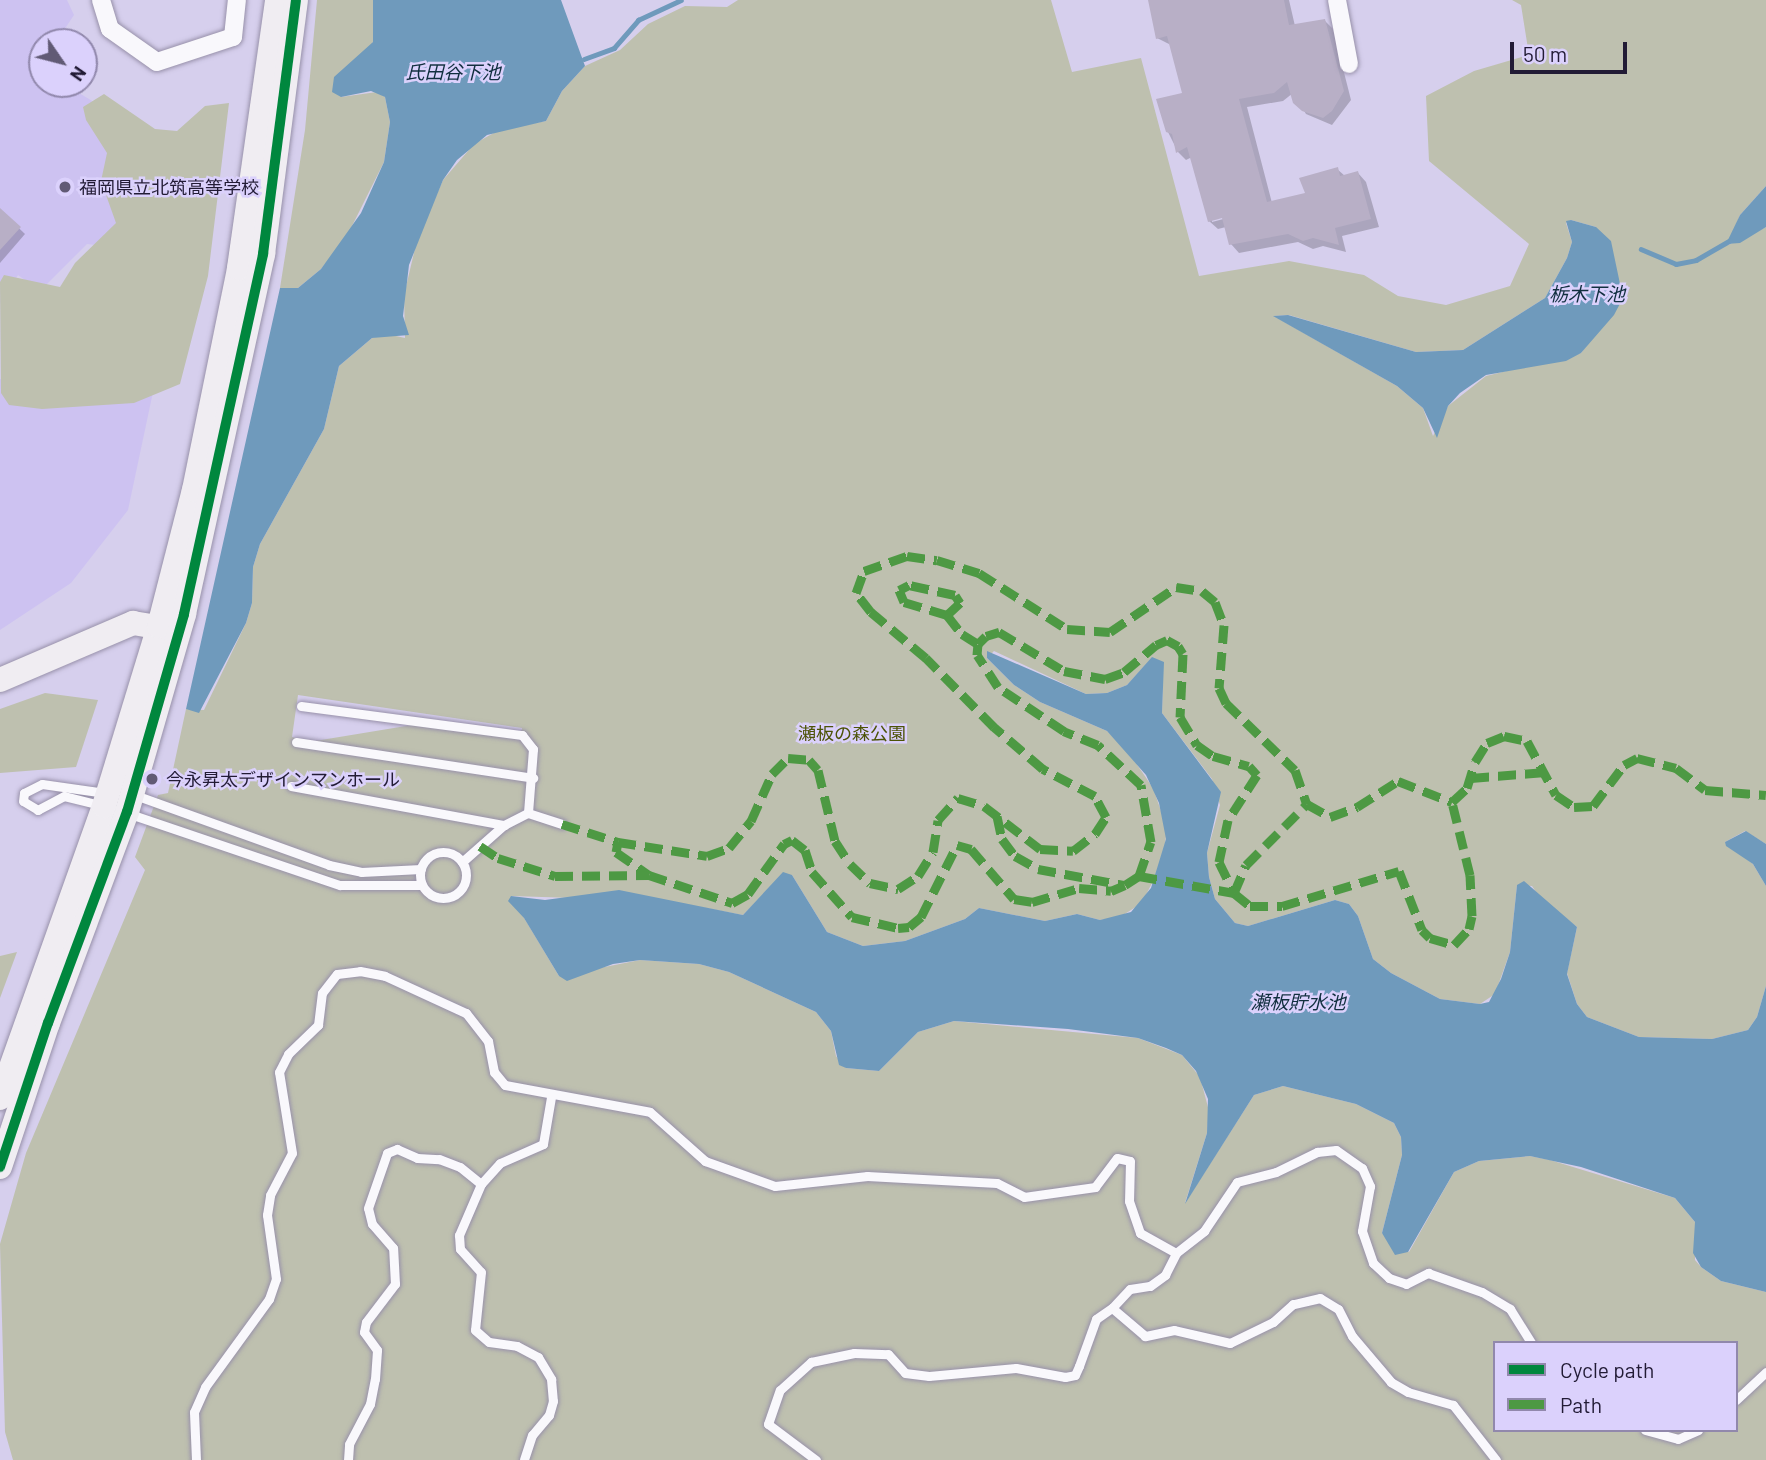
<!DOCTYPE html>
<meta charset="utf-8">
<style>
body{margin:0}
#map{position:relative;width:1766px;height:1460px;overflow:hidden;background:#d6cfed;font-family:Barlow,"Noto Sans JP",sans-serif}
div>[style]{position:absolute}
.built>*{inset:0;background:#cdc2f1}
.green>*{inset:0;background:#bec0af}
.water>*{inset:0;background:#6f9abc}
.shadow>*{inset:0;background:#0003}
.stream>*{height:4.5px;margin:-2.25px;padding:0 2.25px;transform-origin:2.25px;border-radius:2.25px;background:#6f9abc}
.building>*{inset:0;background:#b8afc6}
.roads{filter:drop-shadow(0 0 2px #9891aa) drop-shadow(0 0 2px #9891aa)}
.lane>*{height:9px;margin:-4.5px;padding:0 4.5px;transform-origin:4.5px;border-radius:4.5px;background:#f9f8fc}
.lane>.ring{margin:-4.5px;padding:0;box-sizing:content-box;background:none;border:9px solid #f9f8fc;border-radius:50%}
.street>*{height:18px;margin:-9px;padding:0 9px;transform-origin:9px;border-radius:9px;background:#f9f8fc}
.secondary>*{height:24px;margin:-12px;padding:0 12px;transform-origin:12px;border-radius:12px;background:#f0edf2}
.quiet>*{height:9px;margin-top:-4.5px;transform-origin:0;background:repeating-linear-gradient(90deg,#4d9943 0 18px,transparent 0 27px)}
.cycleway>*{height:10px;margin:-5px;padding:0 5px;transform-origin:5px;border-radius:5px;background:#00873e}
.dots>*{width:19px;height:19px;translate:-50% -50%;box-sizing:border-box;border:4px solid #dbd1fc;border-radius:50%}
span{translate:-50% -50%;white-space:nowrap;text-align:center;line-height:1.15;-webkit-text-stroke:5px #dbd1fc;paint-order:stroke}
.poi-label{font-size:18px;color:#221b35}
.left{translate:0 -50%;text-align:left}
.park-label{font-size:18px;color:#4c5307}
.water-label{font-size:19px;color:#112f3f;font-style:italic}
.legend{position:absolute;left:1493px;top:1341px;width:245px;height:91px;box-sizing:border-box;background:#dbd1fc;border:2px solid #9188ac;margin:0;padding:9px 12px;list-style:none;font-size:21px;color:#221b35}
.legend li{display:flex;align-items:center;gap:14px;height:35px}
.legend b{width:35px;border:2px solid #9188ac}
.north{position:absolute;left:28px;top:28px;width:70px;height:70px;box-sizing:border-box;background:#dbd1fc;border:2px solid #9188ac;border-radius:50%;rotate:125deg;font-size:19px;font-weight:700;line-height:28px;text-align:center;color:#221b35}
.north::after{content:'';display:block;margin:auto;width:24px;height:32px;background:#615a75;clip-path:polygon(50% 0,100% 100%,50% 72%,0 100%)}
.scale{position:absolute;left:1510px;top:42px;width:117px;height:32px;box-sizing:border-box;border:4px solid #221b35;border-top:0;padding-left:9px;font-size:21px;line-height:24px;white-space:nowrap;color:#221b35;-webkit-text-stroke:5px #dbd1fc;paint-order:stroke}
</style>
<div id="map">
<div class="built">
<i style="clip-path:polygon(0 0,67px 0,74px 15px,56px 42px,42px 42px,42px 84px,64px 84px,139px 129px,122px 248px,87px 244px,40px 291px,18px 275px,0 304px)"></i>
<i style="clip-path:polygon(0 379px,153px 392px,128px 510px,71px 583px,0 630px)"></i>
</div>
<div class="green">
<i style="clip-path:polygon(317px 0,373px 0,373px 42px,341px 97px,377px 92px,385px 97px,390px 122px,384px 162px,346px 238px,321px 269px,298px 288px,280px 288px,305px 130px)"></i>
<i style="clip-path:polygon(evenodd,738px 0,1051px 0,1072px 72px,1141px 58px,1199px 276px,1289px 261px,1364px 275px,1398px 296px,1446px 305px,1510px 286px,1529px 244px,1429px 161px,1426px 96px,1474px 71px,1529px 55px,1521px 5px,1512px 0,1766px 0,1766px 186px,1740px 215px,1728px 245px,1766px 227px,1766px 844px,1745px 831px,1725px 842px,1753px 864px,1766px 886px,1766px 986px,1757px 1017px,1748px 1030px,1712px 1039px,1639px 1037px,1587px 1017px,1577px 1004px,1567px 973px,1577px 927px,1540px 898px,1532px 886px,1517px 885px,1510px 952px,1495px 994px,1480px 1004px,1440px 999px,1391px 973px,1373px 959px,1358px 916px,1349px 904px,1335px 900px,1248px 926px,1235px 923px,1215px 899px,1209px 877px,1207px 853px,1220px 805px,1212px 779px,1162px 713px,1163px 680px,1152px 658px,1127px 685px,1107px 693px,1086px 694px,994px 651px,987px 658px,1014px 685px,1040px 702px,1107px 731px,1125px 747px,1153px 788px,1167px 828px,1163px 861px,1142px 903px,1120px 917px,1100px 920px,1077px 914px,1045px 921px,979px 908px,965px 919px,905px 941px,863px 946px,827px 932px,792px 875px,780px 877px,743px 915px,668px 901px,511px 896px,559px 976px,640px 960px,699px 964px,729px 972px,816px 1012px,831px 1031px,836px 1056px,846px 1068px,879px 1071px,918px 1032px,954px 1021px,1138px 1038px,1182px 1055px,1200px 1077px,1209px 1111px,1207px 1133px,1185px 1203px,1254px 1095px,1283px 1086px,1356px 1104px,1394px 1123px,1401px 1137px,1402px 1155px,1382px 1233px,1409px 1252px,1454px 1172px,1479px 1161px,1530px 1156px,1550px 1160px,1675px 1198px,1695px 1222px,1695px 1260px,1701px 1267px,1721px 1281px,1766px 1292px,1766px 1460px,13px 1460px,5px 1432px,0 1244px,26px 1153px,145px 870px,135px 857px,158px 795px,168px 793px,186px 709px,204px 710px,246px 623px,252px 603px,253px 567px,260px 544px,324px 429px,339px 366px,372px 338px,387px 334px,405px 338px,404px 295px,417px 240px,443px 180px,474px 144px,499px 130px,546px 121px,562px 91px,585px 66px,620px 50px,648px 24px,685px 6px,727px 7px,738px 0,1571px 220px,1596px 227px,1596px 333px,1581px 353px,1486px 376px,1448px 406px,1433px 436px,1423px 408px,1397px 386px,1274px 316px,1289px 315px,1416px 352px,1463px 350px,1545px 298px,1567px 258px,1572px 242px,1566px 223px,1571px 220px,738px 0,298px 695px,522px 728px,522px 729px,518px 738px,418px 724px,309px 742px,292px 737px,298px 695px,738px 0,1495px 1343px,1736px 1343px,1736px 1430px,1495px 1430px,1495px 1343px)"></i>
<i style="clip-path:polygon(104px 94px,155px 129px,177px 131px,205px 106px,229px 103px,208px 276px,180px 384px,134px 403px,42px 409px,9px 405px,1px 393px,0 282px,4px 275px,60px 287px,75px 263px,116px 223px,101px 181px,107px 153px,86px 120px,83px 107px)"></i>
<i style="clip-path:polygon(45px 693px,98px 700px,76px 767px,0 773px,0 709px)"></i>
<i style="clip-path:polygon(17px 952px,0 998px,0 956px)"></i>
</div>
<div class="water">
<i style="clip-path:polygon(373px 0,561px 0,585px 66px,562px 91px,546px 121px,487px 135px,457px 160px,443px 180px,409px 265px,403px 316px,409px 335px,372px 338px,339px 366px,324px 429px,260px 544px,253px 567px,252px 603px,246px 623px,199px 713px,186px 709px,280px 288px,298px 288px,321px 269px,361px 213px,384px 162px,390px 122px,385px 97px,371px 91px,341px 97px,332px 92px,334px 77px,373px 42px)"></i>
<i style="clip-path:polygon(1766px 186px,1766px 227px,1740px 243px,1726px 244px,1740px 215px)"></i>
<i style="clip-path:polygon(1571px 220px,1596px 227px,1611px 241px,1623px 298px,1614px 315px,1581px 353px,1566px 361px,1486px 375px,1460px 393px,1448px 406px,1437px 438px,1423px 408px,1397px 386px,1273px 316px,1288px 315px,1416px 352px,1463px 350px,1545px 298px,1567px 258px,1572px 242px,1566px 221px)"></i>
<i style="clip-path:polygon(987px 651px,1086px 694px,1107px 693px,1127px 685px,1152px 657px,1164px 662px,1162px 713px,1221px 792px,1207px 853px,1209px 877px,1215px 899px,1235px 923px,1248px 926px,1335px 900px,1349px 904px,1358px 916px,1373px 959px,1391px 973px,1440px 999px,1480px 1004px,1489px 1002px,1501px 979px,1510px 952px,1517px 885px,1524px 881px,1577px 927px,1567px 974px,1577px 1004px,1587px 1017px,1639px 1037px,1712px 1039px,1748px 1030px,1757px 1017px,1766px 986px,1766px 1292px,1721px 1281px,1701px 1267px,1693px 1253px,1695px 1222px,1675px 1198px,1581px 1167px,1530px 1156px,1479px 1161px,1454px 1172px,1408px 1252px,1395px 1255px,1382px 1233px,1402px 1155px,1401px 1137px,1394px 1123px,1356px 1104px,1283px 1086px,1254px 1095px,1185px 1204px,1207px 1133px,1208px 1099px,1196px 1071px,1182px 1055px,1166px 1048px,1138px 1038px,1068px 1029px,954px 1021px,918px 1032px,879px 1071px,846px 1068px,839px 1065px,831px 1031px,816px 1012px,729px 972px,699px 964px,640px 960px,613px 964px,567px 981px,559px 976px,524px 918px,508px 901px,511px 896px,545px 900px,619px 890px,743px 915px,783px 872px,792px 875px,827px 932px,863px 946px,905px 941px,965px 919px,979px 908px,1045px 921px,1077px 914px,1100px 920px,1131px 912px,1151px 888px,1166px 839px,1159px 803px,1146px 775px,1107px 731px,1040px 702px,1014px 685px,987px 658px)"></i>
<i style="clip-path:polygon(1746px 831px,1766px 844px,1766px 886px,1753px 864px,1726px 846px,1725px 842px)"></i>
</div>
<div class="shadow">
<i style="clip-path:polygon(evenodd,1150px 0,1289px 0,1295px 26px,1325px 21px,1333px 29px,1351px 100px,1332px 125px,1306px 114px,1293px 93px,1283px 101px,1247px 107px,1272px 203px,1307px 195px,1337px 169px,1345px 176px,1358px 173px,1366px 182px,1379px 227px,1342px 236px,1346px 252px,1323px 246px,1313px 249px,1298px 242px,1239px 253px,1231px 244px,1226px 227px,1218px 229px,1209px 221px,1192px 157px,1186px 160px,1178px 152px,1168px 132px,1184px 94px,1171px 45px,1157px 38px,1150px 0,1231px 217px,1212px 222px,1212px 218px,1231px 217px)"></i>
<i style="clip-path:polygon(0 210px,25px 234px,0 263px)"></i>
</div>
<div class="stream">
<i style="left:584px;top:59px;width:32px;rotate:-20deg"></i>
<i style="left:614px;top:48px;width:37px;rotate:-49deg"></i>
<i style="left:638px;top:20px;width:47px;rotate:-24.9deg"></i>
<i style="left:1641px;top:249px;width:38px;rotate:23deg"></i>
<i style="left:1676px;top:264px;width:20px;rotate:-11deg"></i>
<i style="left:1696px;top:260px;width:39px;rotate:-30deg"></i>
</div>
<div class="building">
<i style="clip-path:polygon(1148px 0,1284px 0,1289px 25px,1325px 19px,1344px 91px,1332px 111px,1323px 118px,1302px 111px,1293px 103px,1287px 82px,1274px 93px,1239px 99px,1267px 202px,1305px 193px,1299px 178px,1338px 167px,1340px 176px,1358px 171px,1371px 219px,1335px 228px,1339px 245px,1313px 238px,1303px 241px,1288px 234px,1229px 245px,1222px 218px,1208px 222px,1187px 147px,1176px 153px,1172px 134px,1166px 132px,1156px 99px,1182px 93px,1167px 36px,1156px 39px)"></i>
<i style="clip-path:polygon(0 208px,21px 227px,0 250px)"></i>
</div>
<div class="roads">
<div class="lane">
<i style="left:301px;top:706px;width:223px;rotate:7.5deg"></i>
<i style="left:522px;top:735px;width:18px;rotate:52deg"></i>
<i style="left:533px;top:749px;width:64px;rotate:94.5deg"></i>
<i style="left:296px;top:742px;width:240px;rotate:8.6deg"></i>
<i style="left:291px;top:786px;width:217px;rotate:10.4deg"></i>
<i style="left:135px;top:795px;width:206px;rotate:19.8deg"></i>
<i style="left:329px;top:865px;width:33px;rotate:12deg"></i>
<i style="left:361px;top:872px;width:60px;rotate:-2.9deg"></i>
<i style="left:104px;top:806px;width:41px;rotate:-166deg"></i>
<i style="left:64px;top:796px;width:30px;rotate:152deg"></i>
<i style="left:38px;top:810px;width:17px;rotate:-149deg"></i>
<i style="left:23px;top:801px;width:8px;rotate:-83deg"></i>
<i style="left:24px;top:793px;width:20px;rotate:-27deg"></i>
<i style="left:42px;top:784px;width:64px;rotate:8.1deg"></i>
<i style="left:127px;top:813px;width:225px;rotate:18.7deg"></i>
<i style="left:340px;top:885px;width:82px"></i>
<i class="ring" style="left:420px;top:852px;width:37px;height:37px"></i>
<i style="left:462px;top:862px;width:56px;rotate:-41.4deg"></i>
<i style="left:504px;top:825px;width:27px;rotate:-27deg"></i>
<i style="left:528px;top:813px;width:36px;rotate:18deg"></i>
<i style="left:481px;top:1184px;width:56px;rotate:113.3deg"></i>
<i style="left:459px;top:1235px;width:14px;rotate:86deg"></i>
<i style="left:460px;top:1249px;width:31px;rotate:48deg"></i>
<i style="left:481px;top:1272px;width:58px;rotate:95.9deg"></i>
<i style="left:475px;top:1330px;width:18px;rotate:41deg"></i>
<i style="left:489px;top:1342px;width:28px;rotate:8deg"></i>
<i style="left:517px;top:1346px;width:24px;rotate:28deg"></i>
<i style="left:538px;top:1357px;width:26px;rotate:59deg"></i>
<i style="left:551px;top:1379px;width:22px;rotate:85deg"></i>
<i style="left:553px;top:1401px;width:15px;rotate:106deg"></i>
<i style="left:549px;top:1415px;width:26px;rotate:130deg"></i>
<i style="left:532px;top:1435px;width:26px;rotate:108deg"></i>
<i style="left:1736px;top:1400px;width:41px;rotate:-43deg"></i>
<i style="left:1645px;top:1430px;width:34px;rotate:15deg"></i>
<i style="left:1678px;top:1439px;width:22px;rotate:-24deg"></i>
<i style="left:196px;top:1460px;width:48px;rotate:-92.4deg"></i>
<i style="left:194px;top:1412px;width:27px;rotate:-66deg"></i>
<i style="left:205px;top:1387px;width:109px;rotate:-54deg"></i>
<i style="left:269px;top:1299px;width:21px;rotate:-71deg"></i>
<i style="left:276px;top:1279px;width:65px;rotate:-98deg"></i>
<i style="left:267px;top:1215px;width:20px;rotate:-81deg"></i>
<i style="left:270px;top:1195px;width:47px;rotate:-62.4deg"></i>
<i style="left:292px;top:1153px;width:82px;rotate:-99.1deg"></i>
<i style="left:279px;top:1072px;width:20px;rotate:-63deg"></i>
<i style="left:288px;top:1054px;width:42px;rotate:-44deg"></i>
<i style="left:318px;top:1025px;width:32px;rotate:-83deg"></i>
<i style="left:322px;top:993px;width:24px;rotate:-52deg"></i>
<i style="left:337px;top:974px;width:23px;rotate:-7deg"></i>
<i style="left:360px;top:971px;width:25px;rotate:11deg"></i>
<i style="left:385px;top:976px;width:89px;rotate:24.6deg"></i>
<i style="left:466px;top:1013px;width:36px;rotate:52deg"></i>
<i style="left:488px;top:1041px;width:32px;rotate:79deg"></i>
<i style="left:494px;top:1072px;width:17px;rotate:50deg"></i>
<i style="left:505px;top:1085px;width:147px;rotate:10.5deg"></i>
<i style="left:650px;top:1112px;width:74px;rotate:41.7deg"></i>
<i style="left:705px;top:1161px;width:74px;rotate:19.7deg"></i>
<i style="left:775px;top:1186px;width:93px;rotate:-6.2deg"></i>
<i style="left:867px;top:1176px;width:130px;rotate:3.1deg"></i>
<i style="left:997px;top:1183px;width:30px;rotate:27deg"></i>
<i style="left:1024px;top:1197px;width:72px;rotate:-8deg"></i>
<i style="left:1095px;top:1187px;width:36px;rotate:-53deg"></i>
<i style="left:1117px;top:1158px;width:13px;rotate:13deg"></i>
<i style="left:1130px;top:1161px;width:40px;rotate:91.4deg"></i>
<i style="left:1129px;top:1201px;width:34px;rotate:71deg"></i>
<i style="left:1140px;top:1233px;width:41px;rotate:29.1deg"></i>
<i style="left:348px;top:1460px;width:16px;rotate:-86deg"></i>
<i style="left:349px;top:1444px;width:45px;rotate:-62.3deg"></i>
<i style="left:370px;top:1404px;width:25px;rotate:-79deg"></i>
<i style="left:375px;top:1379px;width:29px;rotate:-86deg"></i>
<i style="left:377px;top:1350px;width:22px;rotate:-126deg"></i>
<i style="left:364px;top:1332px;width:10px;rotate:-79deg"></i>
<i style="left:366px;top:1322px;width:48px;rotate:-52.7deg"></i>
<i style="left:395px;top:1284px;width:36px;rotate:-93deg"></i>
<i style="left:393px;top:1248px;width:32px;rotate:-131deg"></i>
<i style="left:372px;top:1224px;width:16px;rotate:-104deg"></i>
<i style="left:368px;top:1208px;width:58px;rotate:-70.9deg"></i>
<i style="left:387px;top:1153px;width:11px;rotate:-22deg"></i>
<i style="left:397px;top:1149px;width:22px;rotate:24deg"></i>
<i style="left:417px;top:1158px;width:22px;rotate:3deg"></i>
<i style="left:439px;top:1159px;width:22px;rotate:21deg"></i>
<i style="left:460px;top:1167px;width:27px;rotate:39deg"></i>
<i style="left:481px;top:1184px;width:28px;rotate:-48deg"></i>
<i style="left:500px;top:1163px;width:47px;rotate:-23.8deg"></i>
<i style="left:543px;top:1144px;width:48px;rotate:-80.3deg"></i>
<i style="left:816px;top:1460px;width:60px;rotate:-143.1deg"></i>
<i style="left:768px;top:1424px;width:36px;rotate:-71deg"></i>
<i style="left:780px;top:1390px;width:42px;rotate:-42.1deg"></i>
<i style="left:811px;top:1362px;width:44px;rotate:-11.8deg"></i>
<i style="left:854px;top:1353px;width:34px;rotate:2deg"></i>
<i style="left:888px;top:1354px;width:25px;rotate:48deg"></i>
<i style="left:905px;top:1373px;width:24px;rotate:7deg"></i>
<i style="left:929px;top:1376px;width:87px;rotate:-5.3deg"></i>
<i style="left:1016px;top:1368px;width:50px;rotate:10.4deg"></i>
<i style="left:1065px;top:1377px;width:10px;rotate:-11deg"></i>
<i style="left:1075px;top:1375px;width:10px;rotate:-66deg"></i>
<i style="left:1079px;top:1366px;width:50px;rotate:-70.1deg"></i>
<i style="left:1096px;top:1319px;width:19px;rotate:-35deg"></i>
<i style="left:1496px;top:1460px;width:70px;rotate:-128deg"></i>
<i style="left:1453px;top:1405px;width:47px;rotate:-163.9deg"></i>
<i style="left:1408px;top:1392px;width:20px;rotate:-150deg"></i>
<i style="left:1391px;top:1382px;width:60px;rotate:-130.3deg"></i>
<i style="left:1352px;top:1336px;width:30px;rotate:-117deg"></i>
<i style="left:1338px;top:1309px;width:21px;rotate:-149deg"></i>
<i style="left:1320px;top:1298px;width:28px;rotate:167deg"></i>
<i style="left:1293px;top:1304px;width:27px;rotate:138deg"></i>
<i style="left:1273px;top:1322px;width:48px;rotate:154deg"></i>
<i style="left:1230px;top:1343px;width:57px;rotate:-166.9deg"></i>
<i style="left:1174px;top:1330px;width:30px;rotate:168deg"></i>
<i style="left:1145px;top:1336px;width:43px;rotate:-139.7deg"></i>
<i style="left:1112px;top:1308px;width:26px;rotate:-47deg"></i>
<i style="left:1130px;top:1289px;width:20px;rotate:-9deg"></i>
<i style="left:1150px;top:1286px;width:19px;rotate:-36deg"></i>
<i style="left:1165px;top:1275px;width:25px;rotate:-63deg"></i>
<i style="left:1176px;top:1253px;width:36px;rotate:-38deg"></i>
<i style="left:1204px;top:1231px;width:59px;rotate:-56deg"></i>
<i style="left:1237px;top:1182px;width:40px;rotate:-14.4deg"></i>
<i style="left:1276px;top:1172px;width:46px;rotate:-26deg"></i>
<i style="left:1317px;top:1152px;width:19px;rotate:-6deg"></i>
<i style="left:1336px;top:1150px;width:32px;rotate:35deg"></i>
<i style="left:1362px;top:1168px;width:20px;rotate:66deg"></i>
<i style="left:1370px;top:1186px;width:46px;rotate:100.1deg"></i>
<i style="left:1362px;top:1231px;width:34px;rotate:71deg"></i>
<i style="left:1373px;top:1263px;width:22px;rotate:43deg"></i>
<i style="left:1389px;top:1278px;width:18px;rotate:19deg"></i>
<i style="left:1406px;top:1284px;width:25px;rotate:-27deg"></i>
<i style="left:1428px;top:1273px;width:57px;rotate:19.4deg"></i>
<i style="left:1482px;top:1292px;width:33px;rotate:31deg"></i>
<i style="left:1510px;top:1309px;width:40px;rotate:58deg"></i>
</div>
<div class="street">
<i style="left:101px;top:0;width:30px;rotate:73deg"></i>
<i style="left:110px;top:29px;width:57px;rotate:35.1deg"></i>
<i style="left:157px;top:62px;width:80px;rotate:-18.2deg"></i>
<i style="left:233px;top:37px;width:37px;rotate:-84deg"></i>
<i style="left:1337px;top:0;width:65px;rotate:79.4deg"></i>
</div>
<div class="secondary">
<i style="left:0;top:680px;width:145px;rotate:-23.2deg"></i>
<i style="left:133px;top:623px;width:43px;rotate:9.5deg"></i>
<i style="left:0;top:1098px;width:310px;rotate:-70.4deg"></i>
<i style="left:104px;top:806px;width:188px;rotate:-73deg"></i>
<i style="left:159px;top:626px;width:140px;rotate:-75.6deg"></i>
<i style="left:194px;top:490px;width:227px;rotate:-78.5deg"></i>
<i style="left:239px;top:268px;width:271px;rotate:-81.9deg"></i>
<i style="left:0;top:1167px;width:152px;rotate:-71.6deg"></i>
<i style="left:48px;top:1023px;width:225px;rotate:-69.5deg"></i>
<i style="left:127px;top:812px;width:206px;rotate:-73.9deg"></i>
<i style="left:184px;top:614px;width:369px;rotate:-77.6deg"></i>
<i style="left:263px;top:254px;width:256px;rotate:-82.6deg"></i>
</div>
</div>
<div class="quiet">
<i style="left:947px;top:615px;width:18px;rotate:-43deg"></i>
<i style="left:960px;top:603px;width:9px;rotate:-122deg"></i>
<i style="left:955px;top:595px;width:47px;rotate:-167.7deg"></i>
<i style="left:909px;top:585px;width:11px;rotate:153deg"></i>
<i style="left:899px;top:590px;width:13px;rotate:67deg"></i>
<i style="left:904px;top:602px;width:45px;rotate:16.8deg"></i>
<i style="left:947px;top:615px;width:24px;rotate:52deg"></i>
<i style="left:962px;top:634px;width:19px;rotate:32deg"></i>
<i style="left:1471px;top:778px;width:75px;rotate:-4.6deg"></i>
<i style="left:997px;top:816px;width:24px;rotate:78deg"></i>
<i style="left:1002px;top:839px;width:21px;rotate:53deg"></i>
<i style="left:1015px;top:856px;width:26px;rotate:29deg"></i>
<i style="left:1038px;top:869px;width:87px;rotate:10.5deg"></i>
<i style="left:562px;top:824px;width:59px;rotate:17.8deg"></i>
<i style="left:618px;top:842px;width:90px;rotate:8.9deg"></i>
<i style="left:707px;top:856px;width:23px;rotate:-20deg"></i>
<i style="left:729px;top:848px;width:35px;rotate:-51deg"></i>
<i style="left:751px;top:821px;width:51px;rotate:-65.9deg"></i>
<i style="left:772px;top:774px;width:23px;rotate:-45deg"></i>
<i style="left:788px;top:758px;width:21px;rotate:5deg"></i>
<i style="left:809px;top:760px;width:13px;rotate:48deg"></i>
<i style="left:818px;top:770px;width:73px;rotate:76.5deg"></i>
<i style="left:835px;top:841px;width:27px;rotate:57deg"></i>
<i style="left:850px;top:864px;width:28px;rotate:44deg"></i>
<i style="left:870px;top:883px;width:29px;rotate:12deg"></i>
<i style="left:898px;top:889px;width:24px;rotate:-33deg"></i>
<i style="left:918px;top:876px;width:28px;rotate:-58deg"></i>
<i style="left:933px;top:852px;width:32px;rotate:-81deg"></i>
<i style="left:938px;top:820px;width:30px;rotate:-48deg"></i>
<i style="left:958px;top:798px;width:27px;rotate:17deg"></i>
<i style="left:984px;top:806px;width:71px;rotate:37.5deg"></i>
<i style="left:1040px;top:849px;width:33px;rotate:3deg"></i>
<i style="left:1073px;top:851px;width:28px;rotate:-38deg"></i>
<i style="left:1095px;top:834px;width:20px;rotate:-57deg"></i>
<i style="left:1106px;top:817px;width:24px;rotate:-118deg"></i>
<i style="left:1095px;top:796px;width:59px;rotate:-152.6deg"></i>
<i style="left:1043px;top:769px;width:65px;rotate:-139.4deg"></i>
<i style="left:994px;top:727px;width:97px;rotate:-134.6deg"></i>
<i style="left:926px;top:658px;width:72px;rotate:-140.1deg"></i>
<i style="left:871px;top:612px;width:24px;rotate:-128deg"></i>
<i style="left:856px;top:593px;width:23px;rotate:-70deg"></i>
<i style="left:864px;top:571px;width:46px;rotate:-19.2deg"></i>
<i style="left:907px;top:556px;width:30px;rotate:8deg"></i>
<i style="left:937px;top:560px;width:44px;rotate:17.2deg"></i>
<i style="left:979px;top:573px;width:104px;rotate:32.5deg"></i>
<i style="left:1067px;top:629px;width:43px;rotate:4deg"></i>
<i style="left:1110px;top:632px;width:80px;rotate:-34.3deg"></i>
<i style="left:1176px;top:587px;width:26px;rotate:9deg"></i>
<i style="left:1202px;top:591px;width:17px;rotate:40deg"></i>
<i style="left:1215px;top:602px;width:25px;rotate:69deg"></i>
<i style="left:1224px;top:625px;width:63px;rotate:94.5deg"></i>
<i style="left:1219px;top:688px;width:17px;rotate:65deg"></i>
<i style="left:1226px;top:703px;width:96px;rotate:44.2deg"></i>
<i style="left:1295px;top:770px;width:36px;rotate:71deg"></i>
<i style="left:1307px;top:804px;width:26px;rotate:29deg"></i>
<i style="left:1330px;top:817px;width:29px;rotate:-20deg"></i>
<i style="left:1357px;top:807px;width:49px;rotate:-32.4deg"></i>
<i style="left:1398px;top:781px;width:58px;rotate:21.3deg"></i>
<i style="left:1452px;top:802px;width:21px;rotate:-43deg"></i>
<i style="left:1467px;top:788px;width:27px;rotate:-73deg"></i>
<i style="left:1475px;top:762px;width:22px;rotate:-58deg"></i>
<i style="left:1487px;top:743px;width:18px;rotate:-22deg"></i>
<i style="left:1504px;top:736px;width:24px;rotate:12deg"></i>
<i style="left:1527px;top:741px;width:61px;rotate:61.8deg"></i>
<i style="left:1556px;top:795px;width:22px;rotate:34deg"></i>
<i style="left:1574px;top:807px;width:19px;rotate:-3deg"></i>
<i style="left:1593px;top:806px;width:51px;rotate:-52.9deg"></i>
<i style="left:1624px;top:765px;width:15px;rotate:-28deg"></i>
<i style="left:1637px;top:758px;width:40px;rotate:14.4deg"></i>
<i style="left:1676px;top:768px;width:36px;rotate:37deg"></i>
<i style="left:1705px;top:790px;width:61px;rotate:4.7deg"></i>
<i style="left:618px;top:842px;width:10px;rotate:101deg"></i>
<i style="left:616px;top:852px;width:40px;rotate:34.9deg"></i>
<i style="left:480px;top:846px;width:22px;rotate:34deg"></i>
<i style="left:498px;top:858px;width:60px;rotate:17.5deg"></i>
<i style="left:555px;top:876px;width:94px;rotate:-0.6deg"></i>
<i style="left:649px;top:875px;width:88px;rotate:18.6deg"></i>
<i style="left:732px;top:903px;width:18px;rotate:-29deg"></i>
<i style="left:748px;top:894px;width:62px;rotate:-54.2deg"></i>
<i style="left:784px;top:844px;width:9px;rotate:-27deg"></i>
<i style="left:792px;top:840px;width:16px;rotate:38deg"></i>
<i style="left:805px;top:850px;width:23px;rotate:72deg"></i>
<i style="left:812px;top:872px;width:60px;rotate:48.4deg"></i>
<i style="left:852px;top:917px;width:47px;rotate:13.4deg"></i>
<i style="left:898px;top:928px;width:11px;rotate:-5deg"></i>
<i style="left:909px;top:927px;width:16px;rotate:-40deg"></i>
<i style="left:921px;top:917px;width:80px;rotate:-63.4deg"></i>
<i style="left:957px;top:845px;width:15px;rotate:16deg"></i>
<i style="left:971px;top:849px;width:66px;rotate:49.3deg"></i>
<i style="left:1014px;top:899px;width:18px;rotate:9deg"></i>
<i style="left:1032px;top:902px;width:49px;rotate:-16.6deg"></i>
<i style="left:1079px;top:888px;width:32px;rotate:5deg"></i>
<i style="left:1111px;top:891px;width:15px;rotate:-23deg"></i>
<i style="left:1125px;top:885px;width:17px;rotate:-33deg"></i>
<i style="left:1139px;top:876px;width:36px;rotate:-71deg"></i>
<i style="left:1151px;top:842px;width:58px;rotate:-100deg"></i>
<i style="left:1141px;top:785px;width:59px;rotate:-137.1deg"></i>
<i style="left:1098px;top:745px;width:37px;rotate:-158deg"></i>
<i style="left:1064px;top:731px;width:79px;rotate:-146.3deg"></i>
<i style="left:998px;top:687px;width:38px;rotate:-123deg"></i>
<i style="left:977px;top:655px;width:11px;rotate:-85deg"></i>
<i style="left:978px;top:644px;width:11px;rotate:-45deg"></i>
<i style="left:986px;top:636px;width:14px;rotate:-17deg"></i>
<i style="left:999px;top:632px;width:76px;rotate:31deg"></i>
<i style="left:1064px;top:671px;width:42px;rotate:11deg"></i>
<i style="left:1105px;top:679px;width:20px;rotate:-20deg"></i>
<i style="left:1124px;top:672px;width:42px;rotate:-40.2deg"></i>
<i style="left:1156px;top:645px;width:12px;rotate:-24deg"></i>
<i style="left:1167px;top:640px;width:13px;rotate:29deg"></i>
<i style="left:1178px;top:646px;width:9px;rotate:58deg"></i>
<i style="left:1183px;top:654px;width:63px;rotate:92.7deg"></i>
<i style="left:1180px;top:717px;width:33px;rotate:59deg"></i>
<i style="left:1197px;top:745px;width:19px;rotate:35deg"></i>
<i style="left:1213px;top:756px;width:37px;rotate:16deg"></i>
<i style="left:1249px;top:766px;width:12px;rotate:48deg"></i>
<i style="left:1257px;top:775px;width:54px;rotate:122.8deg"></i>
<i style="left:1228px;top:820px;width:43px;rotate:102.1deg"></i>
<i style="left:1219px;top:862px;width:34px;rotate:64deg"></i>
<i style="left:1234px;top:893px;width:21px;rotate:39deg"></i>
<i style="left:1250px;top:906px;width:32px"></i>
<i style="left:1282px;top:906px;width:122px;rotate:-16.7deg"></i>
<i style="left:1399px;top:871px;width:63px;rotate:68.7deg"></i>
<i style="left:1422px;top:930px;width:11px;rotate:45deg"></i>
<i style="left:1430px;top:938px;width:25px;rotate:16deg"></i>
<i style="left:1454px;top:945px;width:22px;rotate:-47deg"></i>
<i style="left:1469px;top:929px;width:13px;rotate:-77deg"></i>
<i style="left:1472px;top:916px;width:41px;rotate:-92.8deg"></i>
<i style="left:1470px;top:875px;width:75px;rotate:-103.9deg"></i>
<i style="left:1139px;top:876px;width:97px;rotate:10.1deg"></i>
<i style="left:1234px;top:893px;width:30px;rotate:-67deg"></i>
<i style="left:1246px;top:865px;width:86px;rotate:-45deg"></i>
</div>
<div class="cycleway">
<i style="left:0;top:1167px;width:152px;rotate:-71.6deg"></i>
<i style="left:48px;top:1023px;width:225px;rotate:-69.5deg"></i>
<i style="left:127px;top:812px;width:206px;rotate:-73.9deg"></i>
<i style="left:184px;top:614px;width:369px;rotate:-77.6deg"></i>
<i style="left:263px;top:254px;width:256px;rotate:-82.6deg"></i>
</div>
<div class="dots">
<i style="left:65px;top:187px;background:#615a75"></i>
<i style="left:152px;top:779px;background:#615a75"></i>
</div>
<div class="poi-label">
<span class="left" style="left:79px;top:187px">福岡県立北筑高等学校</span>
<span class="left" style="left:166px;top:779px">今永昇太デザインマンホール</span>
</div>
<div class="park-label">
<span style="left:852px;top:733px">瀬板の森公園</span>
</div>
<div class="water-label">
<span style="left:453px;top:72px">氏田谷下池</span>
<span style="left:1587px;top:294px">栃木下池</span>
<span style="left:1298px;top:1002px">瀬板貯水池</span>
</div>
<ul class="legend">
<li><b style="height:9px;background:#00873e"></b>Cycle path</li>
<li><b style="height:9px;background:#4d9943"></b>Path</li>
</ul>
<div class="north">N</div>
<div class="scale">50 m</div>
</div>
